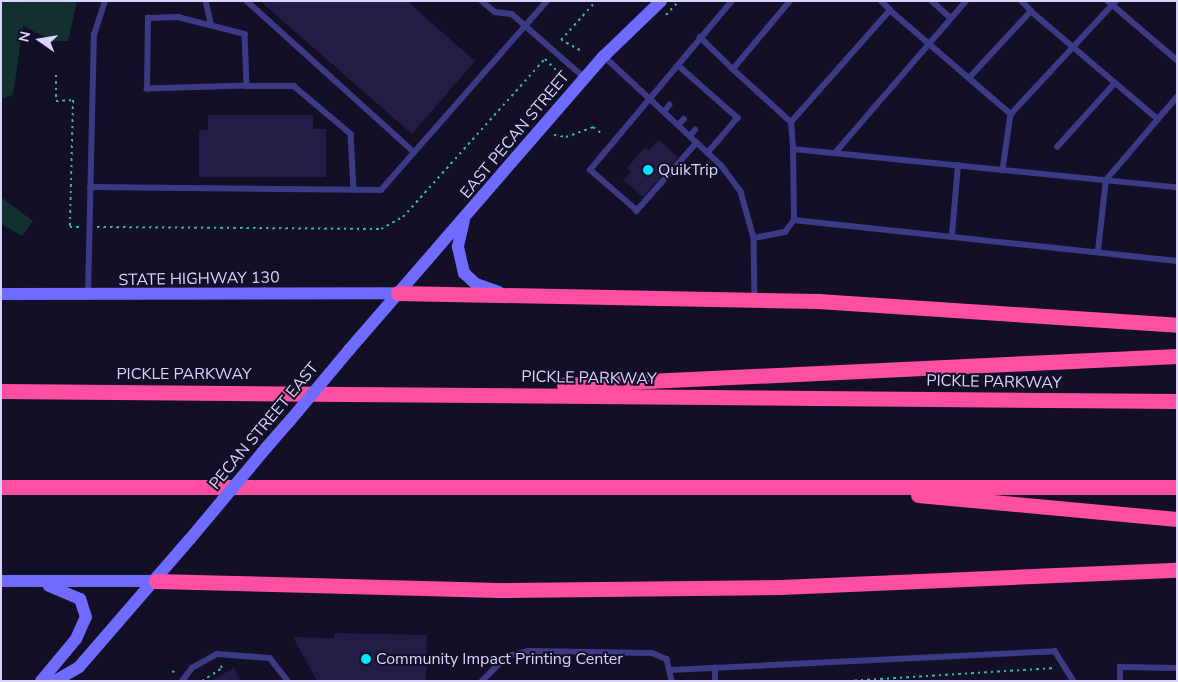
<!DOCTYPE html>
<style>
body{margin:0}
#map{position:relative;width:1178px;height:682px;overflow:hidden;background:#130f26;font-family:"Nunito Sans",sans-serif}
div>[style]{position:absolute}
.green>*{inset:0;background:#12302f}
.building>*{inset:0;background:#241b47}
.path>*{height:2px;margin-top:-1px;transform-origin:0;background:repeating-linear-gradient(90deg,#2fb8b0 0 2.5px,transparent 0 6.5px)}
.lane>*{height:5.5px;margin:-2.75px;padding:0 2.75px;transform-origin:2.75px;border-radius:2.75px;background:#3d3a85}
.secondary>*{height:12px;margin:-6px;padding:0 6px;transform-origin:6px;border-radius:6px;background:#6f6bff}
.highway>*{height:15px;margin:-7.5px;padding:0 7.5px;transform-origin:7.5px;border-radius:7.5px;background:#ff4fa3}
.secondary-bridge>*{height:12px;margin:-6px;padding:0 6px;transform-origin:6px;border-radius:6px;background:#6f6bff}
.dots>*{width:14px;height:14px;translate:-50% -50%;box-sizing:border-box;border:2px solid #130f26;border-radius:50%}
span{translate:-50% -50%;white-space:nowrap;text-align:center;line-height:1.15;-webkit-text-stroke:4px #130f26;paint-order:stroke}
.street-label{font-size:16px;color:#d9d4ff}
.poi-label{font-size:16px;color:#d9d4ff}
.left{translate:0 -50%;text-align:left}
.frame{position:absolute;inset:0;border:2px solid #d9d4ff;pointer-events:none}
.north{position:absolute;left:15px;top:15px;width:50px;height:50px;-webkit-text-stroke:4px #130f26;paint-order:stroke;rotate:283deg;font-size:14px;font-weight:700;line-height:20px;text-align:center;color:#d9d4ff}
.north::after{content:'';display:block;margin:auto;width:18px;height:22px;background:#d9d4ff;clip-path:polygon(50% 0,100% 100%,50% 72%,0 100%)}
</style>
<div id="map">
<div class="green">
<i style="clip-path:polygon(1px 1px,77px 1px,68px 41px,53px 41px,23px 26px,13px 95px,1px 99px)"></i>
<i style="clip-path:polygon(1px 197px,33px 221px,22px 236px,1px 224px)"></i>
</div>
<div class="building">
<i style="clip-path:polygon(260px 1px,407px 1px,475px 61px,412px 134px)"></i>
<i style="clip-path:polygon(208px 115px,313px 115px,313px 129px,326px 129px,326px 177px,199px 177px,199px 130px,208px 130px)"></i>
<i style="clip-path:polygon(659px 140px,678px 157px,643px 197px,623px 180px,631px 172px,627px 168px,645px 147px,649px 150px)"></i>
<i style="clip-path:polygon(335px 633px,427px 635px,426px 681px,317px 681px,293px 637px,334px 638px)"></i>
<i style="clip-path:polygon(234px 668px,241px 681px,210px 681px)"></i>
</div>
<div class="path">
<i style="left:666px;top:15px;width:19px;rotate:-47deg"></i>
<i style="left:580px;top:50px;width:21px;rotate:-152deg"></i>
<i style="left:561px;top:40px;width:52px;rotate:-48.1deg"></i>
<i style="left:56px;top:75px;width:26px;rotate:90deg"></i>
<i style="left:56px;top:101px;width:17px;rotate:-3deg"></i>
<i style="left:73px;top:100px;width:127px;rotate:91.4deg"></i>
<i style="left:70px;top:227px;width:13px"></i>
<i style="left:554px;top:135px;width:12px;rotate:9deg"></i>
<i style="left:566px;top:137px;width:29px;rotate:-20deg"></i>
<i style="left:593px;top:127px;width:10px;rotate:37deg"></i>
<i style="left:97px;top:227px;width:284px;rotate:0.4deg"></i>
<i style="left:381px;top:229px;width:25px;rotate:-29deg"></i>
<i style="left:403px;top:217px;width:212px;rotate:-48.1deg"></i>
<i style="left:545px;top:59px;width:20px;rotate:45deg"></i>
<i style="left:172px;top:671px;width:6px;rotate:31deg"></i>
<i style="left:202px;top:681px;width:24px;rotate:-33deg"></i>
<i style="left:222px;top:668px;width:6px;rotate:-121deg"></i>
<i style="left:848px;top:681px;width:207px;rotate:-3.6deg"></i>
</div>
<div class="lane">
<i style="left:206px;top:1px;width:23px;rotate:77deg"></i>
<i style="left:247px;top:1px;width:225px;rotate:42.1deg"></i>
<i style="left:482px;top:1px;width:17px;rotate:40deg"></i>
<i style="left:495px;top:12px;width:17px;rotate:7deg"></i>
<i style="left:512px;top:14px;width:97px;rotate:41.2deg"></i>
<i style="left:932px;top:1px;width:25px;rotate:42deg"></i>
<i style="left:1108px;top:1px;width:91px;rotate:40.5deg"></i>
<i style="left:890px;top:10px;width:160px;rotate:40.7deg"></i>
<i style="left:1011px;top:114px;width:57px;rotate:98.1deg"></i>
<i style="left:1031px;top:11px;width:167px;rotate:40.4deg"></i>
<i style="left:178px;top:17px;width:69px;rotate:14.2deg"></i>
<i style="left:245px;top:34px;width:52px;rotate:87.8deg"></i>
<i style="left:247px;top:86px;width:100px;rotate:178.3deg"></i>
<i style="left:147px;top:89px;width:71px;rotate:-89.2deg"></i>
<i style="left:148px;top:18px;width:30px;rotate:-2deg"></i>
<i style="left:700px;top:37px;width:46px;rotate:44.1deg"></i>
<i style="left:733px;top:69px;width:89px;rotate:-50deg"></i>
<i style="left:604px;top:56px;width:160px;rotate:43deg"></i>
<i style="left:721px;top:165px;width:34px;rotate:53deg"></i>
<i style="left:741px;top:192px;width:48px;rotate:74.2deg"></i>
<i style="left:754px;top:238px;width:61px;rotate:89.1deg"></i>
<i style="left:678px;top:65px;width:80px;rotate:41.5deg"></i>
<i style="left:738px;top:118px;width:46px;rotate:130.6deg"></i>
<i style="left:733px;top:69px;width:79px;rotate:42.4deg"></i>
<i style="left:969px;top:78px;width:91px;rotate:-47.2deg"></i>
<i style="left:1031px;top:11px;width:14px;rotate:-135deg"></i>
<i style="left:247px;top:86px;width:47px"></i>
<i style="left:294px;top:86px;width:75px;rotate:40.1deg"></i>
<i style="left:351px;top:134px;width:56px;rotate:86.9deg"></i>
<i style="left:664px;top:112px;width:9px;rotate:-54deg"></i>
<i style="left:1011px;top:114px;width:154px;rotate:-47.1deg"></i>
<i style="left:678px;top:125px;width:8px;rotate:-45deg"></i>
<i style="left:690px;top:136px;width:8px;rotate:-50deg"></i>
<i style="left:697px;top:143px;width:91px;rotate:131.4deg"></i>
<i style="left:637px;top:211px;width:62px;rotate:-138.9deg"></i>
<i style="left:590px;top:170px;width:221px;rotate:-50deg"></i>
<i style="left:1057px;top:147px;width:86px;rotate:-47.8deg"></i>
<i style="left:793px;top:149px;width:27px;rotate:-94deg"></i>
<i style="left:791px;top:122px;width:149px;rotate:-48.5deg"></i>
<i style="left:890px;top:10px;width:13px;rotate:-135deg"></i>
<i style="left:835px;top:153px;width:201px;rotate:-49.2deg"></i>
<i style="left:90px;top:187px;width:291px;rotate:0.6deg"></i>
<i style="left:381px;top:190px;width:252px;rotate:-48.7deg"></i>
<i style="left:794px;top:220px;width:385px;rotate:6.1deg"></i>
<i style="left:952px;top:235px;width:70px;rotate:-85.1deg"></i>
<i style="left:754px;top:238px;width:32px;rotate:-11deg"></i>
<i style="left:785px;top:232px;width:15px;rotate:-53deg"></i>
<i style="left:794px;top:220px;width:71px;rotate:-90.8deg"></i>
<i style="left:793px;top:149px;width:386px;rotate:5.7deg"></i>
<i style="left:1098px;top:251px;width:71px;rotate:-83.6deg"></i>
<i style="left:1106px;top:180px;width:109px;rotate:-49.5deg"></i>
<i style="left:88px;top:294px;width:259px;rotate:-88.7deg"></i>
<i style="left:94px;top:35px;width:36px;rotate:-72deg"></i>
<i style="left:671px;top:670px;width:384px;rotate:-2.8deg"></i>
<i style="left:1055px;top:651px;width:36px;rotate:58deg"></i>
<i style="left:182px;top:681px;width:16px;rotate:-52deg"></i>
<i style="left:192px;top:668px;width:29px;rotate:-29deg"></i>
<i style="left:217px;top:654px;width:53px;rotate:4.3deg"></i>
<i style="left:270px;top:658px;width:29px;rotate:52deg"></i>
<i style="left:482px;top:681px;width:35px;rotate:-45deg"></i>
<i style="left:507px;top:656px;width:22px;rotate:-13deg"></i>
<i style="left:528px;top:651px;width:124px;rotate:0.9deg"></i>
<i style="left:652px;top:653px;width:16px;rotate:22deg"></i>
<i style="left:667px;top:659px;width:23px;rotate:77deg"></i>
<i style="left:715px;top:681px;width:13px;rotate:-90deg"></i>
<i style="left:1120px;top:681px;width:14px;rotate:-90deg"></i>
<i style="left:1120px;top:667px;width:57px;rotate:1deg"></i>
</div>
<div class="secondary">
<i style="left:464px;top:220px;width:28px;rotate:103deg"></i>
<i style="left:458px;top:247px;width:27px;rotate:77deg"></i>
<i style="left:464px;top:273px;width:16px;rotate:43deg"></i>
<i style="left:476px;top:284px;width:24px;rotate:19deg"></i>
<i style="left:1px;top:294px;width:397px;rotate:-0.1deg"></i>
<i style="left:349px;top:350px;width:389px;rotate:-49.1deg"></i>
<i style="left:604px;top:56px;width:79px;rotate:-44deg"></i>
<i style="left:266px;top:448px;width:33px;rotate:-49deg"></i>
<i style="left:1px;top:581px;width:155px"></i>
<i style="left:41px;top:681px;width:55px;rotate:-50.2deg"></i>
<i style="left:76px;top:639px;width:24px;rotate:-66deg"></i>
<i style="left:86px;top:617px;width:19px;rotate:-108deg"></i>
<i style="left:80px;top:599px;width:34px;rotate:-157deg"></i>
<i style="left:55px;top:681px;width:28px;rotate:-30deg"></i>
<i style="left:79px;top:667px;width:169px;rotate:-49.1deg"></i>
</div>
<div class="highway">
<i style="left:398px;top:293px;width:420px;rotate:1.1deg"></i>
<i style="left:818px;top:301px;width:360px;rotate:3.8deg"></i>
<i style="left:564px;top:385px;width:614px;rotate:-2.71deg"></i>
<i style="left:1px;top:391px;width:1176px;rotate:0.49deg"></i>
<i style="left:1px;top:487px;width:1176px"></i>
<i style="left:918px;top:495px;width:260px;rotate:5.3deg"></i>
<i style="left:156px;top:581px;width:342px;rotate:1.5deg"></i>
<i style="left:498px;top:590px;width:283px;rotate:-0.6deg"></i>
<i style="left:781px;top:587px;width:396px;rotate:-2.5deg"></i>
</div>
<div class="secondary-bridge">
<i style="left:288px;top:423px;width:95px;rotate:-50.1deg"></i>
<i style="left:190px;top:539px;width:119px;rotate:-50.1deg"></i>
</div>
<div class="dots">
<i style="left:648px;top:170px;background:#00e5ff"></i>
<i style="left:366px;top:659px;background:#00e5ff"></i>
</div>
<div class="street-label">
<span style="left:515px;top:135px;rotate:-50deg">EAST PECAN STREET</span>
<span style="left:199px;top:279px;rotate:-1deg">STATE HIGHWAY 130</span>
<span style="left:184px;top:374px">PICKLE PARKWAY</span>
<span style="left:589px;top:378px;rotate:1deg">PICKLE PARKWAY</span>
<span style="left:994px;top:382px;rotate:1deg">PICKLE PARKWAY</span>
<span style="left:264px;top:426px;rotate:-50deg">PECAN STREET EAST</span>
</div>
<div class="poi-label">
<span class="left" style="left:658px;top:170px">QuikTrip</span>
<span class="left" style="left:376px;top:659px">Community Impact Printing Center</span>
</div>
<div class="frame"></div>
<div class="north">N</div>
</div>
